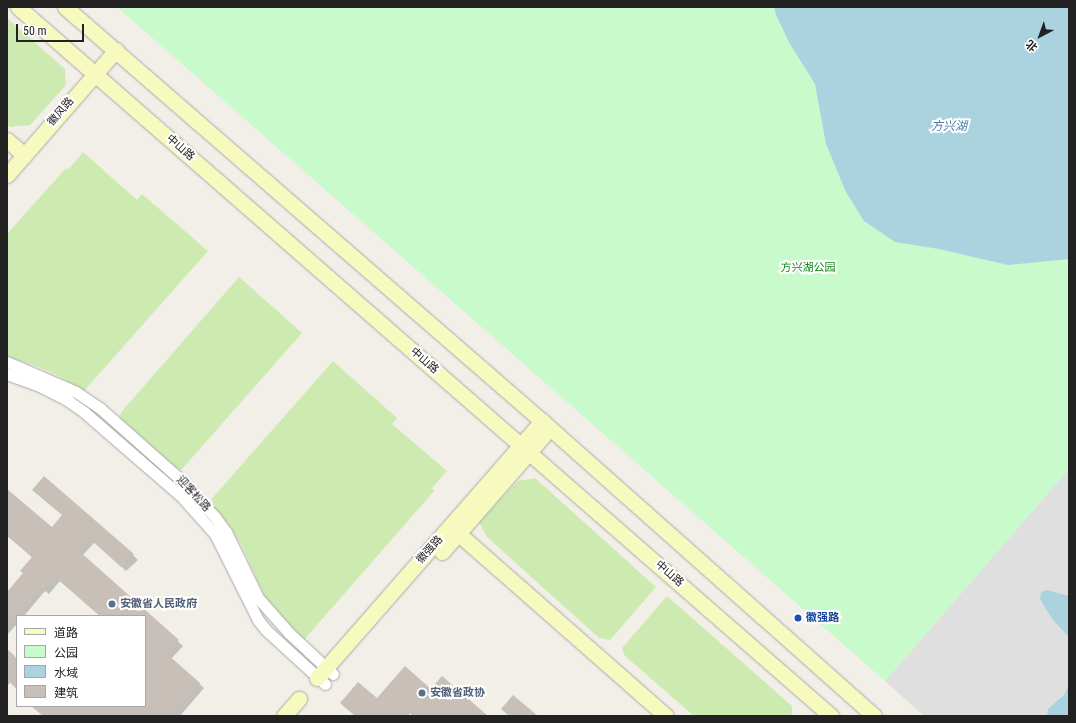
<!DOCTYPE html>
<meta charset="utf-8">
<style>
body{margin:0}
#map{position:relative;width:1076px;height:723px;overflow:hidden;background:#f2efe9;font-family:"Roboto Condensed","Noto Sans SC",sans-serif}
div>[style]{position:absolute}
.residential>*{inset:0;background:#e0dfdf}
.grass>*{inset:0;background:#cdebb0}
.park>*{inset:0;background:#c8facc}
.water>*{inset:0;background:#aad3df}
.shadow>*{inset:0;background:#0003}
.building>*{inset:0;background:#c7bfb8}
.roads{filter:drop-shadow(0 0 1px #a9a9a9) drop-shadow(0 0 1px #a9a9a9)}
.street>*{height:11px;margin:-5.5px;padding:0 5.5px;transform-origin:5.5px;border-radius:5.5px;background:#fff}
.secondary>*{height:15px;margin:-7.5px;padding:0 7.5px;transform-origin:7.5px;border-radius:7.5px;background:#f7fabf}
.dots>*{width:11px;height:11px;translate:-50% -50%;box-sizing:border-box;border:2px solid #fff;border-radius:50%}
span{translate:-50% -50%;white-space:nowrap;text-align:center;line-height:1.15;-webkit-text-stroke:4px #fff;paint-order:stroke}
.street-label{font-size:11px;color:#222}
.park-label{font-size:11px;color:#0c8416}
.service-label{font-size:11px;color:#4e5e75;font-weight:700}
.left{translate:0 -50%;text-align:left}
.transit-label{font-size:11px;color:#164399;font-weight:700}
.water-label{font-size:12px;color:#4a7aab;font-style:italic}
.frame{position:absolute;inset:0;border:8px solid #222;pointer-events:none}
.legend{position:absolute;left:16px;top:615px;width:130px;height:92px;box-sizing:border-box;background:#fff;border:1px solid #a7a7a7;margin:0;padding:5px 7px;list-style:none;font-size:12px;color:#222}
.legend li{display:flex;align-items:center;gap:8px;height:20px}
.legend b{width:20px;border:1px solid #a7a7a7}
.north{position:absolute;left:1020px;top:16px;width:40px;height:40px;-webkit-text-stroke:3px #fff;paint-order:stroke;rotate:221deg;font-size:11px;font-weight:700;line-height:16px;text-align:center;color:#222}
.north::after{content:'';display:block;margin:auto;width:14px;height:18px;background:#222;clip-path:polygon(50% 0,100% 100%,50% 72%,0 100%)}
.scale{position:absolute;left:16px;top:24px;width:68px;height:18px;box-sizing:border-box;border:2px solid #222;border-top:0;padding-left:5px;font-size:12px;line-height:14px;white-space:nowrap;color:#222;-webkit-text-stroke:3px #fff;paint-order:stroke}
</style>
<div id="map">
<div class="residential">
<i style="clip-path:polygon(1069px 469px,1069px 716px,924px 716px,885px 681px)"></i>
</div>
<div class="grass">
<i style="clip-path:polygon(7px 18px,65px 69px,66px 85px,30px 125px,10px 127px,7px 124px)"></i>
<i style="clip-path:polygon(83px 152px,137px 200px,142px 194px,208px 251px,83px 392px,59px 376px,36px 366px,7px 357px,7px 234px,66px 168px,68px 170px)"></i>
<i style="clip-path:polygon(239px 277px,302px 333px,182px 469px,178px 470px,121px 421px,120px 415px,123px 410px)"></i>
<i style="clip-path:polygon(333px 361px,397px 418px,392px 424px,447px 471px,432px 488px,434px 491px,303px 641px,266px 600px,242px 546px,229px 525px,209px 502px)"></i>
<i style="clip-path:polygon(535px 478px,656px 587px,610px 640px,599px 638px,487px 537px,479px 522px,518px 481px)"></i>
<i style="clip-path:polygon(667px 596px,792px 706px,792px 716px,694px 716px,625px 656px,622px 648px)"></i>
</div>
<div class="park">
<i style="clip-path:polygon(117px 7px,1069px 7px,1069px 469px,885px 681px)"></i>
</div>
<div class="water">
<i style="clip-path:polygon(774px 7px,1069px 7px,1069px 259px,1008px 265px,939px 249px,895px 242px,864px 221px,846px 192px,826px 144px,815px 84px,790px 44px,776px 15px)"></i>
<i style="clip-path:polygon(1047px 590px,1069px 596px,1069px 637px,1052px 619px,1040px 599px,1041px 592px)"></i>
<i style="clip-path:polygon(1069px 685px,1069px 716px,1047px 716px,1048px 709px,1064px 695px)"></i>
</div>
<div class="shadow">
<i style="clip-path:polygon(7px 490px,52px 529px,63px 516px,133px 555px,138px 560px,126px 571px,95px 542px,82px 556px,183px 646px,171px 659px,204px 688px,180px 716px,44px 716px,32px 706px,145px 706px,145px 616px,100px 616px,60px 581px,49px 594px,45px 591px,24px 616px,17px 616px,17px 624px,7px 635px,7px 594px,25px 573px,33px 558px,7px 535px)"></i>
<i style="clip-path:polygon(7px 650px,17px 659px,17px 689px,10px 682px,7px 687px)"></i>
<i style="clip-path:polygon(431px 690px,487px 716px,414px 716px,410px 713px,408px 716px,356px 716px,377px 700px)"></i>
</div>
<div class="building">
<i style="clip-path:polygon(44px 476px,134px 554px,121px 567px,89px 538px,78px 550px,179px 640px,167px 654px,200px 683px,171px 716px,43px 716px,31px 706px,145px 706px,145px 616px,100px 616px,55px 577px,43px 590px,40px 587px,7px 625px,7px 592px,23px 573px,20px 571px,32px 557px,7px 536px,7px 489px,52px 527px,62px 515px,32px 490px)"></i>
<i style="clip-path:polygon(7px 649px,15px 656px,13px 658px,17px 661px,17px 667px,15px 670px,17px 672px,17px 689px,7px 680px)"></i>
<i style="clip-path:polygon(405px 666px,431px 689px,442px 676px,488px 716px,413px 716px,405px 709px,399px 716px,355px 716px,340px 703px,358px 682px,377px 698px)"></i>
<i style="clip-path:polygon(513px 695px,538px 716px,509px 716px,501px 709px)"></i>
</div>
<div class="roads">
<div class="street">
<i style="left:7px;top:362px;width:75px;rotate:23.5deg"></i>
<i style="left:76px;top:392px;width:30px;rotate:34deg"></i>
<i style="left:101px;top:409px;width:108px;rotate:41.6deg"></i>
<i style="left:182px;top:481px;width:49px;rotate:47.5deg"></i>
<i style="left:215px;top:517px;width:19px;rotate:54deg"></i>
<i style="left:226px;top:532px;width:73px;rotate:64.1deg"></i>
<i style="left:258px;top:598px;width:47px;rotate:48.5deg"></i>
<i style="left:289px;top:633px;width:60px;rotate:43deg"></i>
<i style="left:7px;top:374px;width:33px;rotate:20deg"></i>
<i style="left:38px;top:385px;width:33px;rotate:27deg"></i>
<i style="left:67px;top:400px;width:21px;rotate:35deg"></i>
<i style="left:84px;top:412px;width:130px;rotate:40.9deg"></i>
<i style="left:182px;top:497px;width:50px;rotate:48.3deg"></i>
<i style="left:215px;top:534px;width:96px;rotate:63.4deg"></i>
<i style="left:258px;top:620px;width:13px;rotate:51deg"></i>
<i style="left:266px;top:630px;width:80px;rotate:42.5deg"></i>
</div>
<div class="secondary">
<i style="left:18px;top:7px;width:1079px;rotate:41.09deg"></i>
<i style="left:65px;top:7px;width:632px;rotate:40.96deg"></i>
<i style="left:542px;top:421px;width:444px;rotate:41.6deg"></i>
<i style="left:7px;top:140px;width:23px;rotate:41deg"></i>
<i style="left:7px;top:175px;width:166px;rotate:-48.9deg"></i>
<i style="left:452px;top:528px;width:285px;rotate:41.3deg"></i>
<i style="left:442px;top:552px;width:164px;rotate:-48.9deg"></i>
<i style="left:317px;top:678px;width:342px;rotate:-48.8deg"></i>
<i style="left:284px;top:716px;width:23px;rotate:-49deg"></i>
</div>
</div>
<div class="dots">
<i style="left:112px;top:604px;background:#5c6f8a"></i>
<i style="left:798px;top:618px;background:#1a4fb4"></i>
<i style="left:422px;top:693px;background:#5c6f8a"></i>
</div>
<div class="street-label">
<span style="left:61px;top:112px;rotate:-49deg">徽风路</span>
<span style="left:180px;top:148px;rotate:41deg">中山路</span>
<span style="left:424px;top:361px;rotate:41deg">中山路</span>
<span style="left:193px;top:494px;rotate:47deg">迎客松路</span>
<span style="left:430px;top:550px;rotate:-48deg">徽强路</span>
<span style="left:669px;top:574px;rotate:41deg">中山路</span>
</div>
<div class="park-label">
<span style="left:808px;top:268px">方兴湖公园</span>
</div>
<div class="service-label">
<span class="left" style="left:120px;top:604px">安徽省人民政府</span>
<span class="left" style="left:430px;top:693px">安徽省政协</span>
</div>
<div class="transit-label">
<span class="left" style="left:806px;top:618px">徽强路</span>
</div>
<div class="water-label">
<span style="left:949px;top:127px">方兴湖</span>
</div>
<div class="frame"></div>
<ul class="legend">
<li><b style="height:5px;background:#f7fabf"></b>道路</li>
<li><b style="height:11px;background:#c8facc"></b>公园</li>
<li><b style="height:11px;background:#aad3df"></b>水域</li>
<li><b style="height:11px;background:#c7bfb8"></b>建筑</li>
</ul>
<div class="north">北</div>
<div class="scale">50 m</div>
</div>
